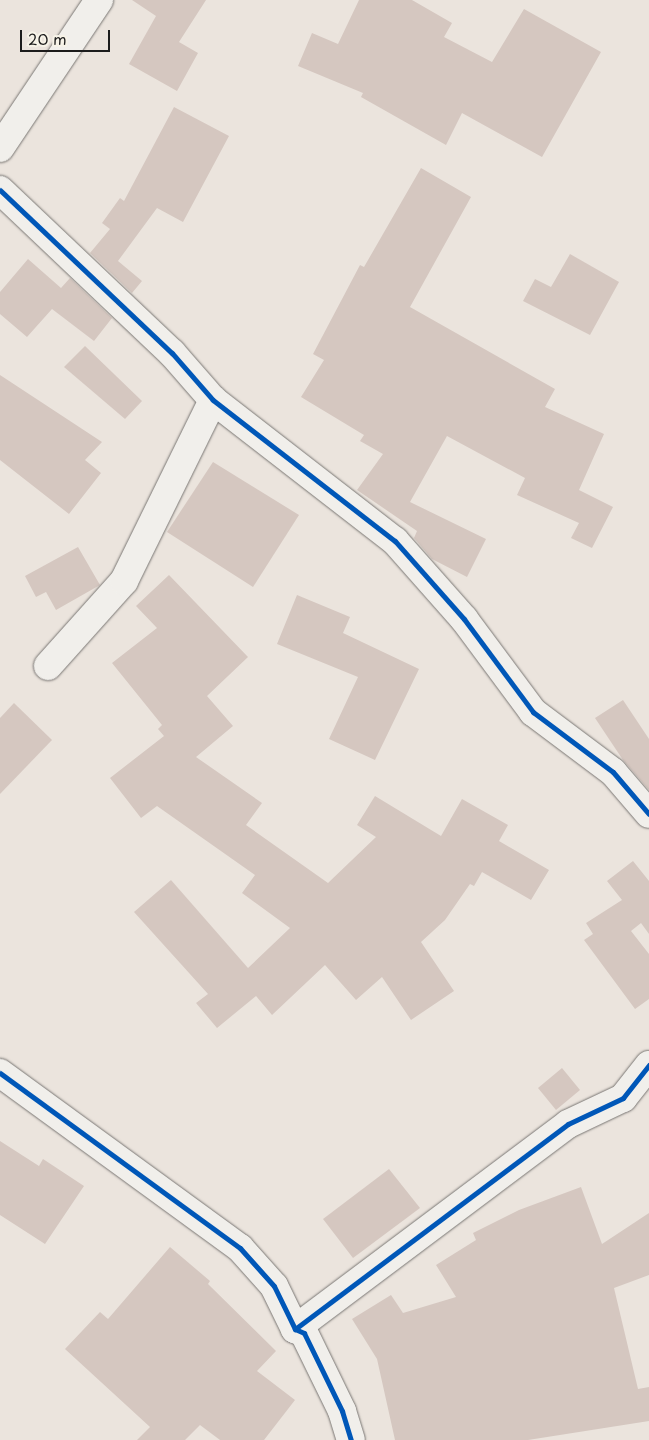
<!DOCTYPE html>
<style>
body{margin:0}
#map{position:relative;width:649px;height:1440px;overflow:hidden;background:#ebe4dd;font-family:"Playpen Sans",sans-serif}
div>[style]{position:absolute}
.building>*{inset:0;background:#d5c7c0}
.roads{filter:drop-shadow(0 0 1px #797673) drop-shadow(0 0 1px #797673)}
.minor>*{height:28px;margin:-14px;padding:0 14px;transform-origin:14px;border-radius:14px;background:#f1efeb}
.cycleway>*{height:5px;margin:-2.5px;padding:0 2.5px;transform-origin:2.5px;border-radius:2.5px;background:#0057b8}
span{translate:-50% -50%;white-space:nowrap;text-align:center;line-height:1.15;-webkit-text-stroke:4px #f7f3e8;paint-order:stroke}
.scale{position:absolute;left:20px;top:30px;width:90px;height:22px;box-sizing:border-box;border:2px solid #1c1c1c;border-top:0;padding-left:6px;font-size:15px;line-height:18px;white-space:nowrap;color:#1c1c1c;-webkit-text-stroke:4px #f7f3e8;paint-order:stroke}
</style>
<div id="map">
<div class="building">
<i style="clip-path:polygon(132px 0,206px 0,179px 42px,198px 53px,177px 91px,129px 64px,156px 16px)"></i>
<i style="clip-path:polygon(359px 0,412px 0,452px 23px,444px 37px,492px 62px,524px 9px,601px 52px,542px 157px,462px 113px,446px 145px,361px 97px,363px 93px,298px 66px,312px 33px,338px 44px)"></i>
<i style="clip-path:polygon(174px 107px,229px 136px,183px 222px,157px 208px,118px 261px,142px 281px,132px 293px,90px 253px,110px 229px,102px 223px,120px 198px,124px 201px)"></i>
<i style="clip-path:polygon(421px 168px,471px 197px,410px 307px,555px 389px,545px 407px,604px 434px,579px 490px,613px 507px,592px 548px,571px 538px,579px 523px,517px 495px,525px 478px,447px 436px,410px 502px,486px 539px,467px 577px,432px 559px,414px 538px,417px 531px,357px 490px,383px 454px,360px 441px,364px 435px,301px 397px,324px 360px,313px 354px,360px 265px,364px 267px)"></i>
<i style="clip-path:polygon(570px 254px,619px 282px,590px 335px,523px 301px,535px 279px,551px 287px)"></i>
<i style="clip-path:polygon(28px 259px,61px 288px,70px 278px,112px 318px,94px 341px,52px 309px,27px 337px,0 314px,0 292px)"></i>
<i style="clip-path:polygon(85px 346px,142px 401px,125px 419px,64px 367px)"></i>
<i style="clip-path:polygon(0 375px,102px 442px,85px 460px,101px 473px,69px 514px,0 460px)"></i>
<i style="clip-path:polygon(213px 462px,299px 515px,253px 587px,167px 532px)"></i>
<i style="clip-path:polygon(78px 547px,100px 585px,56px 610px,46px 592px,36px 597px,25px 576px)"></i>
<i style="clip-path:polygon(169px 575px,248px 657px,207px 696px,233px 726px,196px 757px,262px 803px,246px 825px,328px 883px,376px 837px,357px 825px,375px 796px,441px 836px,462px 799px,508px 825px,499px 841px,549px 870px,531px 900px,482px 872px,474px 886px,470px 884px,445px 920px,421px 942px,454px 991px,411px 1020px,382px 977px,356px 1000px,325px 965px,272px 1015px,256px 996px,217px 1028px,196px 1003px,208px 994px,134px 912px,171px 880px,248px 968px,290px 928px,242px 893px,255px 875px,157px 806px,141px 818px,110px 778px,164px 736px,158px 729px,162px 725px,112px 663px,157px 628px,136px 606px)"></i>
<i style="clip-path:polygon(297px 595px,350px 617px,343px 633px,419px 669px,375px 760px,329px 739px,358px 677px,277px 644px)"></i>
<i style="clip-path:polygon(623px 700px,649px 739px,649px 790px,623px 760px,595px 718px)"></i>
<i style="clip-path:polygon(14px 703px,52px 740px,0 794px,0 718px)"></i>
<i style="clip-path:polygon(633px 861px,649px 881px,649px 934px,641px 923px,631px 931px,649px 954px,649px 999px,635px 1009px,584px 940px,593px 934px,586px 923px,622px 900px,607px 881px)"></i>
<i style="clip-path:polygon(562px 1068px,580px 1090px,556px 1110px,538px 1088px)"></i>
<i style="clip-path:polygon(0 1141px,39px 1166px,43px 1159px,84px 1186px,45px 1244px,0 1215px)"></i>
<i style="clip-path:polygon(389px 1169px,420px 1208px,353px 1258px,323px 1219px)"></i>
<i style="clip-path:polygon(581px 1187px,602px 1244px,649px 1213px,649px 1275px,614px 1288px,638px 1389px,649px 1387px,649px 1421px,528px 1440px,395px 1440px,377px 1359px,352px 1319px,391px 1295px,403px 1313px,456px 1297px,436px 1265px,476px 1240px,473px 1233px,519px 1210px)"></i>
<i style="clip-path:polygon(170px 1247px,210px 1281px,208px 1284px,276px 1351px,257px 1371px,295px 1400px,264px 1440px,220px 1440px,200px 1425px,185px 1440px,137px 1440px,150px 1427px,65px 1349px,100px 1312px,108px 1319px)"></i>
</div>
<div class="roads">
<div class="minor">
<i style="left:0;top:148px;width:178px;rotate:-56.2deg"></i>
<i style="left:0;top:190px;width:237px;rotate:43.5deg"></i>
<i style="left:172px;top:353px;width:62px;rotate:48.9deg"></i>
<i style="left:213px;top:400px;width:230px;rotate:37.8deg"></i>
<i style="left:395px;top:541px;width:104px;rotate:48.5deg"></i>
<i style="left:464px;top:619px;width:116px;rotate:53.4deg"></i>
<i style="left:533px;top:712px;width:100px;rotate:36.9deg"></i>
<i style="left:613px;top:772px;width:55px;rotate:49.4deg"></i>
<i style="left:48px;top:666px;width:114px;rotate:-48.2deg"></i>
<i style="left:124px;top:581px;width:202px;rotate:-63.8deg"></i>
<i style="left:0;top:1073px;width:297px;rotate:36.1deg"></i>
<i style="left:240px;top:1248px;width:51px;rotate:48.2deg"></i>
<i style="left:274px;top:1286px;width:48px;rotate:64deg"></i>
<i style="left:295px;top:1329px;width:10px;rotate:24deg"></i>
<i style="left:304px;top:1333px;width:87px;rotate:64deg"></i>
<i style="left:342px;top:1411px;width:30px;rotate:73deg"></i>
<i style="left:295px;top:1329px;width:341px;rotate:-36.9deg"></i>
<i style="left:568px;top:1124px;width:61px;rotate:-25.3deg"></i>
<i style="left:623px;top:1098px;width:42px;rotate:-51.8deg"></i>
</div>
</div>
<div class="cycleway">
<i style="left:0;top:190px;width:237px;rotate:43.5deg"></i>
<i style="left:172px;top:353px;width:62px;rotate:48.9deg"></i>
<i style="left:213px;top:400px;width:230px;rotate:37.8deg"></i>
<i style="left:395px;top:541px;width:104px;rotate:48.5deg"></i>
<i style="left:464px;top:619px;width:116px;rotate:53.4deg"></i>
<i style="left:533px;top:712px;width:100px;rotate:36.9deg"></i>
<i style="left:613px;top:772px;width:55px;rotate:49.4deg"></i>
<i style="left:0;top:1073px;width:297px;rotate:36.1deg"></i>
<i style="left:240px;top:1248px;width:51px;rotate:48.2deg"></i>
<i style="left:274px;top:1286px;width:48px;rotate:64deg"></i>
<i style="left:295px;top:1329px;width:10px;rotate:24deg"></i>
<i style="left:304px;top:1333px;width:87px;rotate:64deg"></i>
<i style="left:342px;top:1411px;width:30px;rotate:73deg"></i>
<i style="left:295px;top:1329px;width:341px;rotate:-36.9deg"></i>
<i style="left:568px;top:1124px;width:61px;rotate:-25.3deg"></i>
<i style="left:623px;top:1098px;width:42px;rotate:-51.8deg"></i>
</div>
<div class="scale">20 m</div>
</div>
